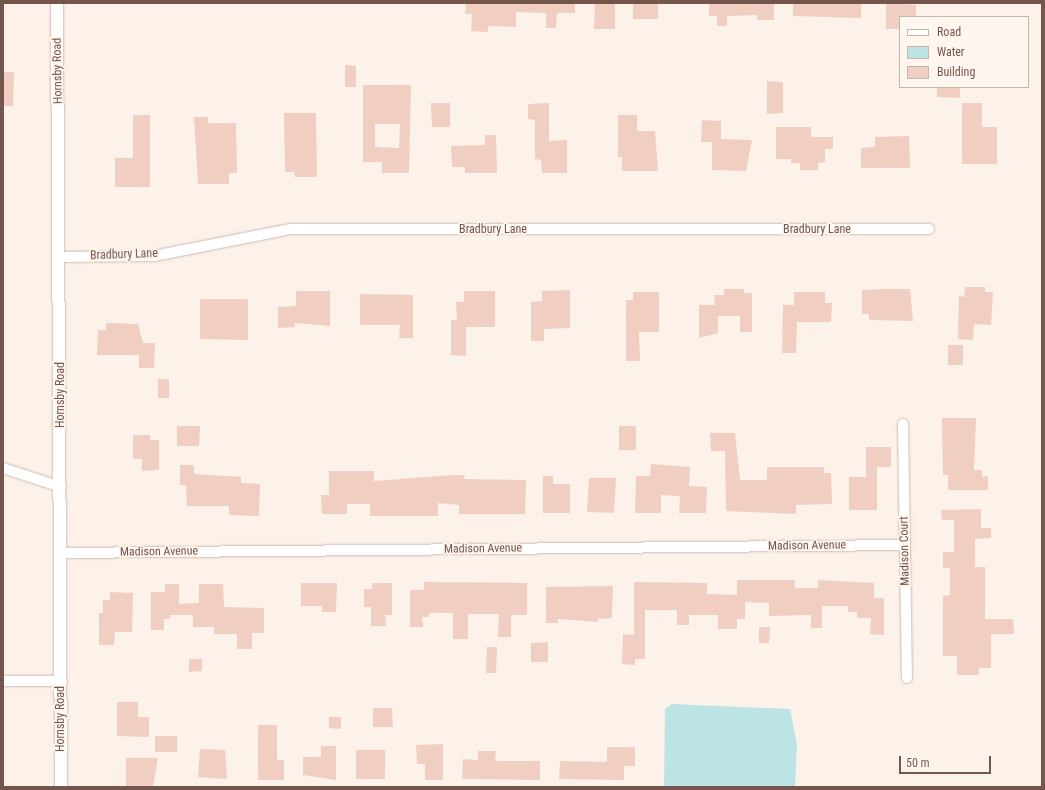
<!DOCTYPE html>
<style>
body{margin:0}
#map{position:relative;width:1045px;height:790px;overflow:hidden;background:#fcf2e9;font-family:"Roboto Condensed",sans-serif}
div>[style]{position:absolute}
.water>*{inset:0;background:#bde4e5}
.building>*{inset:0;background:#f0cec1}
.roads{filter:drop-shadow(0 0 1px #d0bbb1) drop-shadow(0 0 1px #d0bbb1)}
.minor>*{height:10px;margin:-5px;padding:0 5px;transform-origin:5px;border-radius:5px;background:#fff}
.tertiary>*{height:12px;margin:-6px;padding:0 6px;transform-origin:6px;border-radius:6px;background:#fff}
span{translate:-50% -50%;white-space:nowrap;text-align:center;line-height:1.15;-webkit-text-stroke:3.5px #fef6ef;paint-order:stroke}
.street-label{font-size:12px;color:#75564d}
.frame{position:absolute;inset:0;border:4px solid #75564d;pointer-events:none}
.legend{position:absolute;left:899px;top:16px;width:130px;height:72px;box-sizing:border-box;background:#fef6ef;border:1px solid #c7b6ae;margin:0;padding:5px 7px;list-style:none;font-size:12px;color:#75564d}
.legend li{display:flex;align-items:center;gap:8px;height:20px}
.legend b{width:20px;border:1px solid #c7b6ae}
.scale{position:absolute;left:899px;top:756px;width:92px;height:18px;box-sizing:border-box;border:2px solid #75564d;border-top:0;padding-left:5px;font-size:12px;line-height:14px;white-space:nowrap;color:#75564d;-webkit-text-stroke:3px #fef6ef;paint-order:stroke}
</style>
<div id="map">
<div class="water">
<i style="clip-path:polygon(672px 704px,790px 709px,797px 745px,795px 787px,664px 787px,665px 709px)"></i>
</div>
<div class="building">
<i style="clip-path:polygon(466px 3px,575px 3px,575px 13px,557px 13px,556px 28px,546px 28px,546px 13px,516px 12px,516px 27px,488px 26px,488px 32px,471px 31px,472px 14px,465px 14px)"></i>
<i style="clip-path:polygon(595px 3px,615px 3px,615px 29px,594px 29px)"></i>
<i style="clip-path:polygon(633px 3px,658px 3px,658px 19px,633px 19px)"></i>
<i style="clip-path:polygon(709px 3px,774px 3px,774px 20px,757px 20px,757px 15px,727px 16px,727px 26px,717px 26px,717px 16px,709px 16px)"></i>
<i style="clip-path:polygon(793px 3px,861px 3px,861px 18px,793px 16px)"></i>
<i style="clip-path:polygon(886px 3px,916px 5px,916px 17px,900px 17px,900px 29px,886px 29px)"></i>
<i style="clip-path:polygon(345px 65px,356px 66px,356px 87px,345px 87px)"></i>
<i style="clip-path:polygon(3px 72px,14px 72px,13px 106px,3px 106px)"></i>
<i style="clip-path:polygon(767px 81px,783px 82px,783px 113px,767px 114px)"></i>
<i style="clip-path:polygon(evenodd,363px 85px,411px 85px,409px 173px,382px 173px,382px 162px,363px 162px,363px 85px,375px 124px,400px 124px,399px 148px,375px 147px,375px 124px)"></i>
<i style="clip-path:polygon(937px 87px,960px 87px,960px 98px,937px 97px)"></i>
<i style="clip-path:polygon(431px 103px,450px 103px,450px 127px,432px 127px)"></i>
<i style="clip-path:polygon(549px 103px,549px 141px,567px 140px,567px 173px,542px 173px,541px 160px,535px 159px,535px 120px,528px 119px,528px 104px)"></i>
<i style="clip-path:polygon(962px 103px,982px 103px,982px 127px,997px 127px,997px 164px,962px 164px)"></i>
<i style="clip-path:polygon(284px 113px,316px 113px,317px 177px,295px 177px,294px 172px,285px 172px)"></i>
<i style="clip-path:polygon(133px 115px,150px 115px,150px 187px,115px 187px,115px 158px,133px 158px)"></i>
<i style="clip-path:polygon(618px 115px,637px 115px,637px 131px,655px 131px,658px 171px,622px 171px,622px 157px,618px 157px)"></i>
<i style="clip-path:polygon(194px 117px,208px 117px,208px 123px,236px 123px,237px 173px,229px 173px,229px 184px,198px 184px)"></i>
<i style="clip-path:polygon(702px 120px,721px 121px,721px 139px,752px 140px,746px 171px,712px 170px,712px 142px,701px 142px)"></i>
<i style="clip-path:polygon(776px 127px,811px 127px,811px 137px,833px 137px,833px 149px,825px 149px,825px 162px,818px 163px,818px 170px,800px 170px,800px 163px,791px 163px,791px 159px,776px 159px)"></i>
<i style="clip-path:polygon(485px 135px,496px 135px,497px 173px,465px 173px,465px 167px,452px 167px,451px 146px,485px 145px)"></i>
<i style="clip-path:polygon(909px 136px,910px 168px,861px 168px,861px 148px,875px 147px,875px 137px)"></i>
<i style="clip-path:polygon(965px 287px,985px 287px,985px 292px,993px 292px,991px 325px,974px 324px,973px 340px,958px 339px,959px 296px,964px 297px)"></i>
<i style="clip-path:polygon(724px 289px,744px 289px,744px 293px,752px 293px,752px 332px,740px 332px,740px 316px,718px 316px,718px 333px,699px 338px,699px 305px,715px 305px,714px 295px,724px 295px)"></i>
<i style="clip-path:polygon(884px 289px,910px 289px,913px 321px,869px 320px,869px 314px,862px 314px,862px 290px)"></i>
<i style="clip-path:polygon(570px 290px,570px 328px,544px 329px,544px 341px,531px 341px,531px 302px,542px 301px,542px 291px)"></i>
<i style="clip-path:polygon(296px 291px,330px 291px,330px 326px,294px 323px,295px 327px,278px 328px,278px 307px,296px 306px)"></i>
<i style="clip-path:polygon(464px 291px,495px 291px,495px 327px,466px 327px,466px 356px,451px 355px,451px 320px,457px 320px,456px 302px,464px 302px)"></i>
<i style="clip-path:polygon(633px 292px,659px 292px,659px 332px,639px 332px,640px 361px,626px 361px,626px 300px,633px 300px)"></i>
<i style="clip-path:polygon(794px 292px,825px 292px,825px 303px,832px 303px,831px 322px,797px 322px,796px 353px,782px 353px,783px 305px,794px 305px)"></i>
<i style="clip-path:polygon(360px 294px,413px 295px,413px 338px,399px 338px,400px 325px,360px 325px)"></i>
<i style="clip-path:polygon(200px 299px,248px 299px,248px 340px,200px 339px)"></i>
<i style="clip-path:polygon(106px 323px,138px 324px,143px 343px,155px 343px,154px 368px,139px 368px,139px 355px,97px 355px,98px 330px,106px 330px)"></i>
<i style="clip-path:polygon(948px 345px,963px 345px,963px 365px,948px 365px)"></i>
<i style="clip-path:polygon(158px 379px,169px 379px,169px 398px,158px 398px)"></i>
<i style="clip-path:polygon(942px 418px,976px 418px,974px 470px,982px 470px,982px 477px,988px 476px,988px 490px,948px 490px,948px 475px,943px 475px)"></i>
<i style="clip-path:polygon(177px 426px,200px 426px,199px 446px,177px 446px)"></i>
<i style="clip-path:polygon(619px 426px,636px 426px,636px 450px,619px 450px)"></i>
<i style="clip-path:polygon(710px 433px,735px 433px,740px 480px,767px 480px,767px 467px,824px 467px,824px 473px,831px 473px,832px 504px,796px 505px,796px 514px,726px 511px,725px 451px,711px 451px)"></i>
<i style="clip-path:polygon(133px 435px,150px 435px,150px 440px,159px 440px,159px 470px,142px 471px,142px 459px,133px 459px)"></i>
<i style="clip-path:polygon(866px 447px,891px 447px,891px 467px,877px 467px,877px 510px,849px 510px,849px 477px,866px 477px)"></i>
<i style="clip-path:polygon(651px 464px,690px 467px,689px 486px,707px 487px,706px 513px,679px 513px,680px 496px,661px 495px,661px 513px,635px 513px,636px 476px,650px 476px)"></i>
<i style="clip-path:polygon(180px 465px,194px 465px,194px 474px,241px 477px,241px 483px,260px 484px,259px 516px,229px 515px,229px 506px,187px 506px,186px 485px,180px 485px)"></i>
<i style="clip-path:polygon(329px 471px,374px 471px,374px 481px,453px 475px,465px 475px,464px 479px,526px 480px,525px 514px,459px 514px,459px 505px,438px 503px,438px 516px,370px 516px,370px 504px,347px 504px,347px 514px,322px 514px,321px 495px,329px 495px)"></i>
<i style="clip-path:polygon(543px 476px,553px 476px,553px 484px,570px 484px,570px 513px,543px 513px)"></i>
<i style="clip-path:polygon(589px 478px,616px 478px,614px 513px,587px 512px)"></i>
<i style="clip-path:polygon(981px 509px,981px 528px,991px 528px,991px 538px,975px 539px,975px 567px,985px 567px,985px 619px,1013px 619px,1014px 634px,991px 634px,991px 668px,979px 668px,979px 675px,957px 675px,957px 656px,943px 656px,943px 596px,950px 595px,950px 568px,943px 568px,943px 552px,954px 552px,954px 520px,942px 520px,941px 510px)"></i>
<i style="clip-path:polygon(737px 580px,795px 580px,795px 588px,818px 588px,818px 580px,874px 583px,874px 598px,884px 598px,884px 635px,870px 634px,871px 618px,857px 618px,857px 612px,848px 612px,848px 606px,822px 606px,822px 628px,811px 628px,811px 615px,769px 616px,769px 603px,745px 602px,745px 619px,737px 619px,737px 629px,718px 629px,718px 615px,689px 615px,689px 625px,677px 625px,677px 610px,645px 610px,645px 659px,635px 659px,635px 665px,622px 664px,623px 634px,634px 635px,634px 582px,707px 583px,707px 594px,737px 595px)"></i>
<i style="clip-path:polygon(424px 582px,527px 583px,527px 615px,511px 615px,511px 637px,498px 637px,499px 614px,468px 614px,468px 639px,453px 639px,453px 613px,429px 613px,429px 617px,422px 617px,423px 627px,410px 627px,410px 590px,424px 590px)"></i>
<i style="clip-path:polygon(301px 583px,337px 583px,336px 612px,322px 612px,322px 606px,301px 606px)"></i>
<i style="clip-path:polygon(372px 583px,392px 583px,392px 615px,385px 615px,386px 626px,371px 626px,371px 607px,364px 607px,364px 589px,372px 589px)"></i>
<i style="clip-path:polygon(165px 584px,179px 584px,179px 604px,199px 603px,199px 584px,223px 584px,224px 607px,264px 608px,264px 633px,252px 633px,252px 649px,237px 649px,237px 634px,214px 634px,214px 627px,193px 627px,193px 615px,170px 615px,170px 619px,164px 619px,164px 630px,151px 630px,151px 592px,165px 592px)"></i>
<i style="clip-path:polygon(613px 586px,612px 618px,598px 619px,598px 622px,558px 619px,558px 623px,546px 623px,546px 587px)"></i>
<i style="clip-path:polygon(110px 592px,133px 593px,132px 632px,115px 632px,114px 645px,99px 645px,99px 613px,103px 613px,103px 600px,110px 600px)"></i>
<i style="clip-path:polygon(759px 627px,770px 627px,769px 643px,759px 643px)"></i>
<i style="clip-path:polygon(548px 642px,548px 662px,531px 662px,531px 643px)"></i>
<i style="clip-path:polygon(487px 647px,497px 647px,496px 673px,486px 673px)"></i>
<i style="clip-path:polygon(189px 659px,202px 659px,202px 671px,189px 672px)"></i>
<i style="clip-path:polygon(117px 702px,138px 702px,138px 717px,149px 717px,149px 737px,117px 736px)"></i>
<i style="clip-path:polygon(373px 708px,392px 708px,393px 727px,373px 727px)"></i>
<i style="clip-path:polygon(329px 717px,341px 717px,341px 729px,329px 728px)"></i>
<i style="clip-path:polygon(258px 725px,277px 725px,277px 760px,284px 760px,284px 780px,258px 780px)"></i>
<i style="clip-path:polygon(155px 736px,177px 736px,177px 752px,155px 752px)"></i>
<i style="clip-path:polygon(443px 744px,443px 780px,425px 780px,425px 764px,417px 764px,416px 745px)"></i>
<i style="clip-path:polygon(321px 746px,336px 746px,336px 780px,303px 775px,303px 757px,321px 757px)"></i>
<i style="clip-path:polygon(607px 747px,635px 747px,635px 766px,624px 766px,624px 780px,559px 779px,560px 761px,607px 762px)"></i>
<i style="clip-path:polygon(200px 749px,225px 750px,227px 779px,198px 777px)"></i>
<i style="clip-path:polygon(356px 750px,385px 750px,385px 779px,356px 779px)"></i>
<i style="clip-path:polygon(478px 751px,496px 751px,495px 761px,540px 761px,540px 780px,462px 779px,463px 759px,478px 760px)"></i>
<i style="clip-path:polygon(126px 758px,158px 758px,153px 787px,126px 787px)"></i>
</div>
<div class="roads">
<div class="minor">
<i style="left:60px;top:257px;width:94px;rotate:-0.6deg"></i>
<i style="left:154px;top:256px;width:139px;rotate:-11.2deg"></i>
<i style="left:290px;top:229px;width:639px"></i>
<i style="left:903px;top:424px;width:254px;rotate:89.1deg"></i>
<i style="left:3px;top:468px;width:61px;rotate:18.1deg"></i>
<i style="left:61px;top:553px;width:844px;rotate:-0.54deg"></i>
<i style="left:3px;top:681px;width:59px"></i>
</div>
<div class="tertiary">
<i style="left:57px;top:3px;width:784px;rotate:89.71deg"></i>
</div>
</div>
<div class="street-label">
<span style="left:58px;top:71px;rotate:-91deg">Hornsby Road</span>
<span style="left:493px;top:230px">Bradbury Lane</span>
<span style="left:817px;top:230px">Bradbury Lane</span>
<span style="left:124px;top:255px;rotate:-2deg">Bradbury Lane</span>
<span style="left:61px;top:395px;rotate:-90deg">Hornsby Road</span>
<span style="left:807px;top:546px;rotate:-1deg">Madison Avenue</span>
<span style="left:483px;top:549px;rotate:-1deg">Madison Avenue</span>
<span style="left:905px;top:551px;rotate:-91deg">Madison Court</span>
<span style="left:159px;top:552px;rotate:-1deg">Madison Avenue</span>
<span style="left:61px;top:719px;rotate:-90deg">Hornsby Road</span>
</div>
<div class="frame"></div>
<ul class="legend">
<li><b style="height:5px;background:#fff"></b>Road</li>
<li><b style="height:11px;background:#bde4e5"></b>Water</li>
<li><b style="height:11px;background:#f0cec1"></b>Building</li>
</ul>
<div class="scale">50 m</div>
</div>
